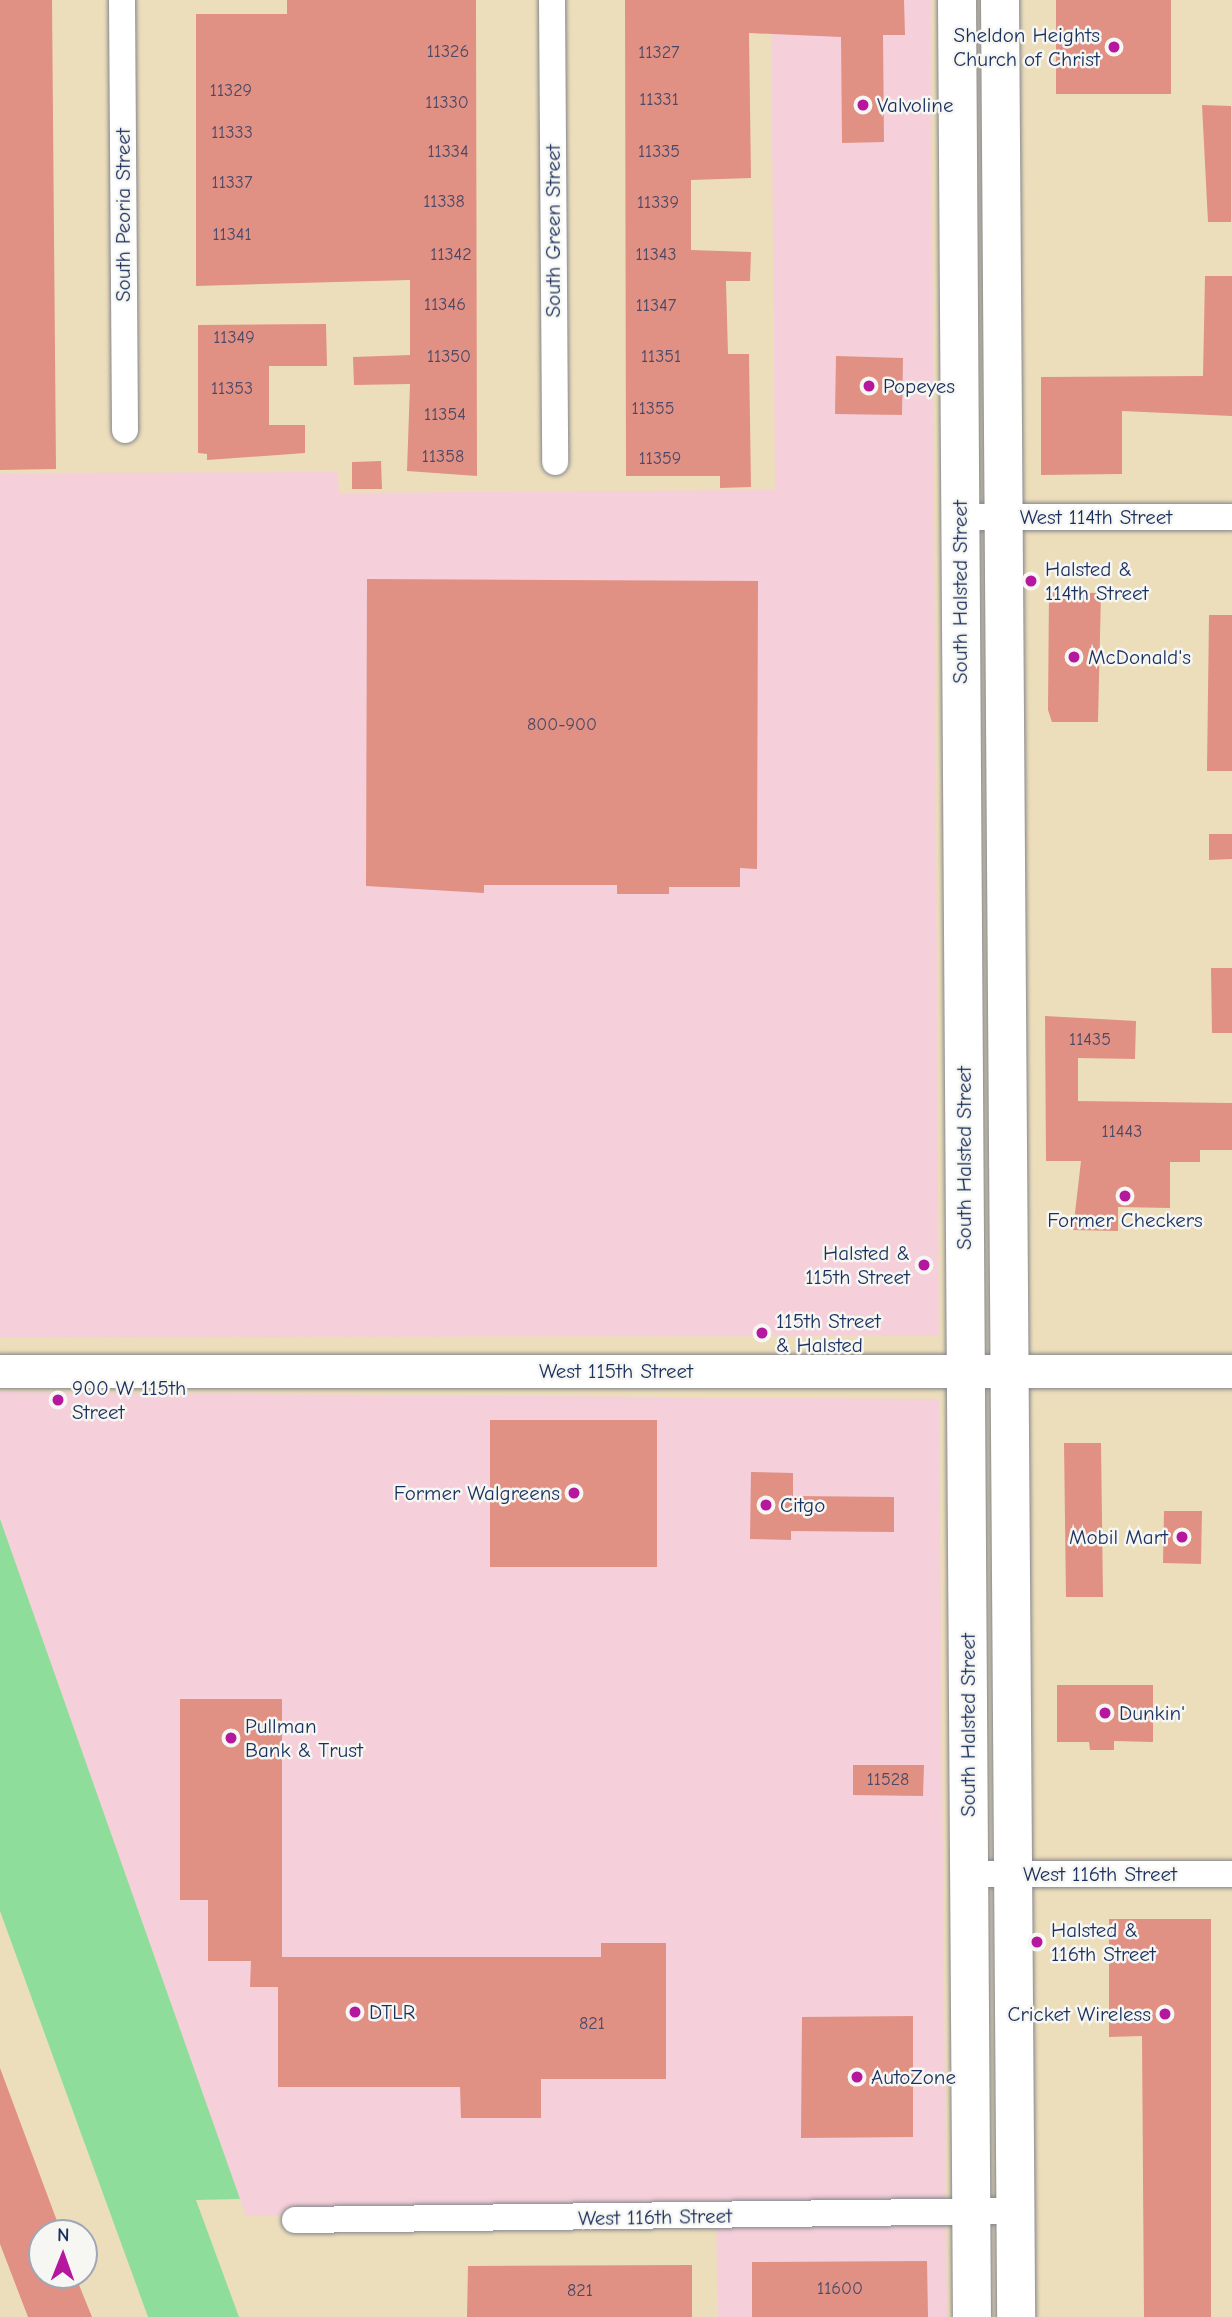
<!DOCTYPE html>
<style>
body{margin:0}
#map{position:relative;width:1232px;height:2317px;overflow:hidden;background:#eddebb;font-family:"Comic Neue",sans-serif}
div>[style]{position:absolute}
.built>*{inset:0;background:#f5cfda}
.green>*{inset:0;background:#8edd9b}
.building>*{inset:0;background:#e09183}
.roads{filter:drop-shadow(0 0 2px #84868c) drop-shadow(0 0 2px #84868c)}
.minor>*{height:26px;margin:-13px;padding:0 13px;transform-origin:13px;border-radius:13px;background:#fff}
.tertiary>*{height:33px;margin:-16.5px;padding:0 16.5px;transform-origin:16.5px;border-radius:16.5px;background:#fff}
.primary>*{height:38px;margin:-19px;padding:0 19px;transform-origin:19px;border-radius:19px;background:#fff}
.dots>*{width:19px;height:19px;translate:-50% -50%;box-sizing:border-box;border:4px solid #f6f6f2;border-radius:50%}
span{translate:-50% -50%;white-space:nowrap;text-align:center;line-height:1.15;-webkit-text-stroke:5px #f6f6f2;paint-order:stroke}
.number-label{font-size:18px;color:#4c4867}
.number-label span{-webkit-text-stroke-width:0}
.poi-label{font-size:21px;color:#1b2f5e}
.right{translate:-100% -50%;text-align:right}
.left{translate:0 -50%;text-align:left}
.street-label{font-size:21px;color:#1b2f5e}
.north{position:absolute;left:28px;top:2219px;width:70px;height:70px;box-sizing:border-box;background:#f6f6f2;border:2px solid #9ea6b7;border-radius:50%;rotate:1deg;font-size:19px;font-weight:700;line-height:28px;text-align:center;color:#1b2f5e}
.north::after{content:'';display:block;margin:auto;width:24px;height:32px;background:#b5179e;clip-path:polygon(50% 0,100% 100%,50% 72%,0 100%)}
</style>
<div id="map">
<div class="built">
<i style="clip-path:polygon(771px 0,931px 0,939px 1336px,0 1337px,0 473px,338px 472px,339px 493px,775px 490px)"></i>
<i style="clip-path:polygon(0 1392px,939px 1399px,947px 2317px,718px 2317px,716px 2216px,246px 2216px,0 1519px)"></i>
</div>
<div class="green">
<i style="clip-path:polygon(0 1519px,240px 2199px,196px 2200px,239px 2317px,148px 2317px,0 1911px)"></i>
</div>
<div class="building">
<i style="clip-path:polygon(0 0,52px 0,56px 469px,0 470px)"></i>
<i style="clip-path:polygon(287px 0,476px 0,477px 476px,407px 471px,410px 384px,354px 385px,353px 357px,410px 355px,410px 280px,196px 286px,196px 14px,287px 14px)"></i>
<i style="clip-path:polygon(625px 0,904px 0,905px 35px,883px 35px,884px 142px,842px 143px,841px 37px,749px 33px,751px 178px,691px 180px,691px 250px,751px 252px,750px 281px,726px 281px,728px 354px,749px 354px,751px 487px,720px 488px,720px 476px,626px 476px)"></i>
<i style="clip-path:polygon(1056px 0,1171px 0,1171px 94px,1056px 94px)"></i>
<i style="clip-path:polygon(1202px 105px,1231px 106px,1231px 222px,1208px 222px)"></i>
<i style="clip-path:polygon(1205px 276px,1232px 276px,1232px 416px,1122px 411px,1122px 474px,1041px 475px,1041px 377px,1203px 376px)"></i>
<i style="clip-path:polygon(326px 324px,327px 366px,269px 366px,269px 425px,305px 425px,305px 453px,207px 460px,207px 454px,198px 453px,198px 325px)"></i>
<i style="clip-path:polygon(836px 356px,903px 358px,902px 415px,835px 414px)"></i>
<i style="clip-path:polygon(381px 461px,382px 489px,352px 489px,352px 462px)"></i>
<i style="clip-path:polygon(367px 579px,758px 581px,757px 869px,740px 868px,740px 887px,669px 887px,669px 894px,617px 894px,617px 885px,484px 885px,484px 893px,366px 886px)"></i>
<i style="clip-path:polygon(1049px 592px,1101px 593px,1098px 722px,1052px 722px,1048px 710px)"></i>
<i style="clip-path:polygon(1209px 615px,1232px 615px,1232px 771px,1207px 771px)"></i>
<i style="clip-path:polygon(1209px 834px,1232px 834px,1232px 859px,1209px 860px)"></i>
<i style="clip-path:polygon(1211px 968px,1232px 968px,1232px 1033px,1212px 1033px)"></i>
<i style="clip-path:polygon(1045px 1016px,1136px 1021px,1135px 1059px,1078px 1058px,1078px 1101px,1232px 1103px,1232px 1150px,1200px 1150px,1200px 1162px,1170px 1162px,1170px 1208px,1118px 1207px,1118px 1231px,1073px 1230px,1081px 1161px,1046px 1161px)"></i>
<i style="clip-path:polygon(490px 1420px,657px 1420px,657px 1567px,490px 1567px)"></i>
<i style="clip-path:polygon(1064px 1443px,1101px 1443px,1103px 1597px,1066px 1597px)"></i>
<i style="clip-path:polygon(751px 1472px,793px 1473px,793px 1496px,894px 1497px,894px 1532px,791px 1531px,791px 1540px,750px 1539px)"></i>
<i style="clip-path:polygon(1164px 1511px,1202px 1511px,1201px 1564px,1163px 1563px)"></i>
<i style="clip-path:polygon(1057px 1685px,1153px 1685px,1153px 1742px,1114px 1741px,1114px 1750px,1090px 1750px,1089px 1742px,1057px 1742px)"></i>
<i style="clip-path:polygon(180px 1699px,282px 1699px,282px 1957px,601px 1957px,601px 1943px,666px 1943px,666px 2079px,541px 2079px,541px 2118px,461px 2118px,460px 2087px,278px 2087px,278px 1987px,250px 1987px,251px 1961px,208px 1961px,208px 1900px,180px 1900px)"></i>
<i style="clip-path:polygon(853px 1765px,924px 1765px,923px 1796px,853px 1795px)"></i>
<i style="clip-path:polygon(1109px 1919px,1211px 1919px,1211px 2317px,1144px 2317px,1142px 2036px,1109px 2037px)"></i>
<i style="clip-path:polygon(913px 2016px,913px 2137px,801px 2138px,802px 2017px)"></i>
<i style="clip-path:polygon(0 2068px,57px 2221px,42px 2226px,42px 2275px,75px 2275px,92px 2317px,28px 2317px,0 2244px)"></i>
<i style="clip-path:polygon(927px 2261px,928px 2317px,752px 2317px,752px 2262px)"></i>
<i style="clip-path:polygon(692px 2265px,692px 2317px,467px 2317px,468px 2266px)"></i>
</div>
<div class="roads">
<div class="minor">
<i style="left:122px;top:0;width:430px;rotate:89.6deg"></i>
<i style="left:552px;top:0;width:462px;rotate:89.6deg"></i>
<i style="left:959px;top:517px;width:273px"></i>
<i style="left:969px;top:1874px;width:263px"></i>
<i style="left:295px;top:2220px;width:719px;rotate:-0.72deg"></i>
</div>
<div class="tertiary">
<i style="left:0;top:1371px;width:1232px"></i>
</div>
<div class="primary">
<i style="left:957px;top:0;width:2317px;rotate:89.63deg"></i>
<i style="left:1000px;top:0;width:2317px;rotate:89.6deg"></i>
</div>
</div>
<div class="dots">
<i style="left:1114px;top:47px;background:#b5179e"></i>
<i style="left:863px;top:105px;background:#b5179e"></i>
<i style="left:869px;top:386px;background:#b5179e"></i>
<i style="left:1031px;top:581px;background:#b5179e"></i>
<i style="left:1074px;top:657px;background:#b5179e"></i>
<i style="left:1125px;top:1196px;background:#b5179e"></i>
<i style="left:924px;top:1265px;background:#b5179e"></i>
<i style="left:762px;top:1333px;background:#b5179e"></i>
<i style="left:58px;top:1400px;background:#b5179e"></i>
<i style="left:574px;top:1493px;background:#b5179e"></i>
<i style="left:766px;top:1505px;background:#b5179e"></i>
<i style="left:1182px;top:1537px;background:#b5179e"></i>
<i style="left:1105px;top:1713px;background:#b5179e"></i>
<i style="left:231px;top:1738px;background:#b5179e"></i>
<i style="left:1037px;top:1942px;background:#b5179e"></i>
<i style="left:355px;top:2012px;background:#b5179e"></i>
<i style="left:1165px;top:2014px;background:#b5179e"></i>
<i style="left:857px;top:2077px;background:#b5179e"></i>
</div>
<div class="number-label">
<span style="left:448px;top:52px">11326</span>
<span style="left:659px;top:53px">11327</span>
<span style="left:231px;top:91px">11329</span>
<span style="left:659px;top:100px">11331</span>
<span style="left:447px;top:103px">11330</span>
<span style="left:232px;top:133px">11333</span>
<span style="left:448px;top:152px">11334</span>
<span style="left:659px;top:152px">11335</span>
<span style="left:232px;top:183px">11337</span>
<span style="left:444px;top:202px">11338</span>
<span style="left:658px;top:203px">11339</span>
<span style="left:232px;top:235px">11341</span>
<span style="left:451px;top:255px">11342</span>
<span style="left:656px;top:255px">11343</span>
<span style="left:445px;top:305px">11346</span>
<span style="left:656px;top:306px">11347</span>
<span style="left:234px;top:338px">11349</span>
<span style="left:449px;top:357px">11350</span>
<span style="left:661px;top:357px">11351</span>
<span style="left:232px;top:389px">11353</span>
<span style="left:653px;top:409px">11355</span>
<span style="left:445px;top:415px">11354</span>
<span style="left:443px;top:457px">11358</span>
<span style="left:660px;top:459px">11359</span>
<span style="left:562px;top:725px">800-900</span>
<span style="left:1090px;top:1040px">11435</span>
<span style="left:1122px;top:1132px">11443</span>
<span style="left:888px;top:1780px">11528</span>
<span style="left:592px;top:2024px">821</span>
<span style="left:840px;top:2289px">11600</span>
<span style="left:580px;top:2291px">821</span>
</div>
<div class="poi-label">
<span class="right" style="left:1100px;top:47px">Sheldon Heights<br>Church of Christ</span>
<span class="left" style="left:877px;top:105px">Valvoline</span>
<span class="left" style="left:883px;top:386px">Popeyes</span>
<span class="left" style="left:1045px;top:581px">Halsted &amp;<br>114th Street</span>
<span class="left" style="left:1088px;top:657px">McDonald's</span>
<span style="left:1125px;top:1220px">Former Checkers</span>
<span class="right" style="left:910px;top:1265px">Halsted &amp;<br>115th Street</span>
<span class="left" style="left:776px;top:1333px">115th Street<br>&amp; Halsted</span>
<span class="left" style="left:72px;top:1400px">900 W 115th<br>Street</span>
<span class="right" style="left:560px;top:1493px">Former Walgreens</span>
<span class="left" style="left:780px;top:1505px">Citgo</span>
<span class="right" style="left:1168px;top:1537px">Mobil Mart</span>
<span class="left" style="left:1119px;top:1713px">Dunkin'</span>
<span class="left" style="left:245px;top:1738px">Pullman<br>Bank &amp; Trust</span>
<span class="left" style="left:1051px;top:1942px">Halsted &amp;<br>116th Street</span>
<span class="left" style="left:369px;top:2012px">DTLR</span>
<span class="right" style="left:1151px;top:2014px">Cricket Wireless</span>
<span class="left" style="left:871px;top:2077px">AutoZone</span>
</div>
<div class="street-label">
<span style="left:123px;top:215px;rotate:-90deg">South Peoria Street</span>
<span style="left:553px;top:231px;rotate:-90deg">South Green Street</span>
<span style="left:1096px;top:517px">West 114th Street</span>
<span style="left:960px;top:592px;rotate:-90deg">South Halsted Street</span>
<span style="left:964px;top:1158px;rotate:-90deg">South Halsted Street</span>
<span style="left:616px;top:1371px">West 115th Street</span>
<span style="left:968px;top:1725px;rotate:-90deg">South Halsted Street</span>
<span style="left:1100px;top:1874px">West 116th Street</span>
<span style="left:655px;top:2217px;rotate:-1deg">West 116th Street</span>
</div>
<div class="north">N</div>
</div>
